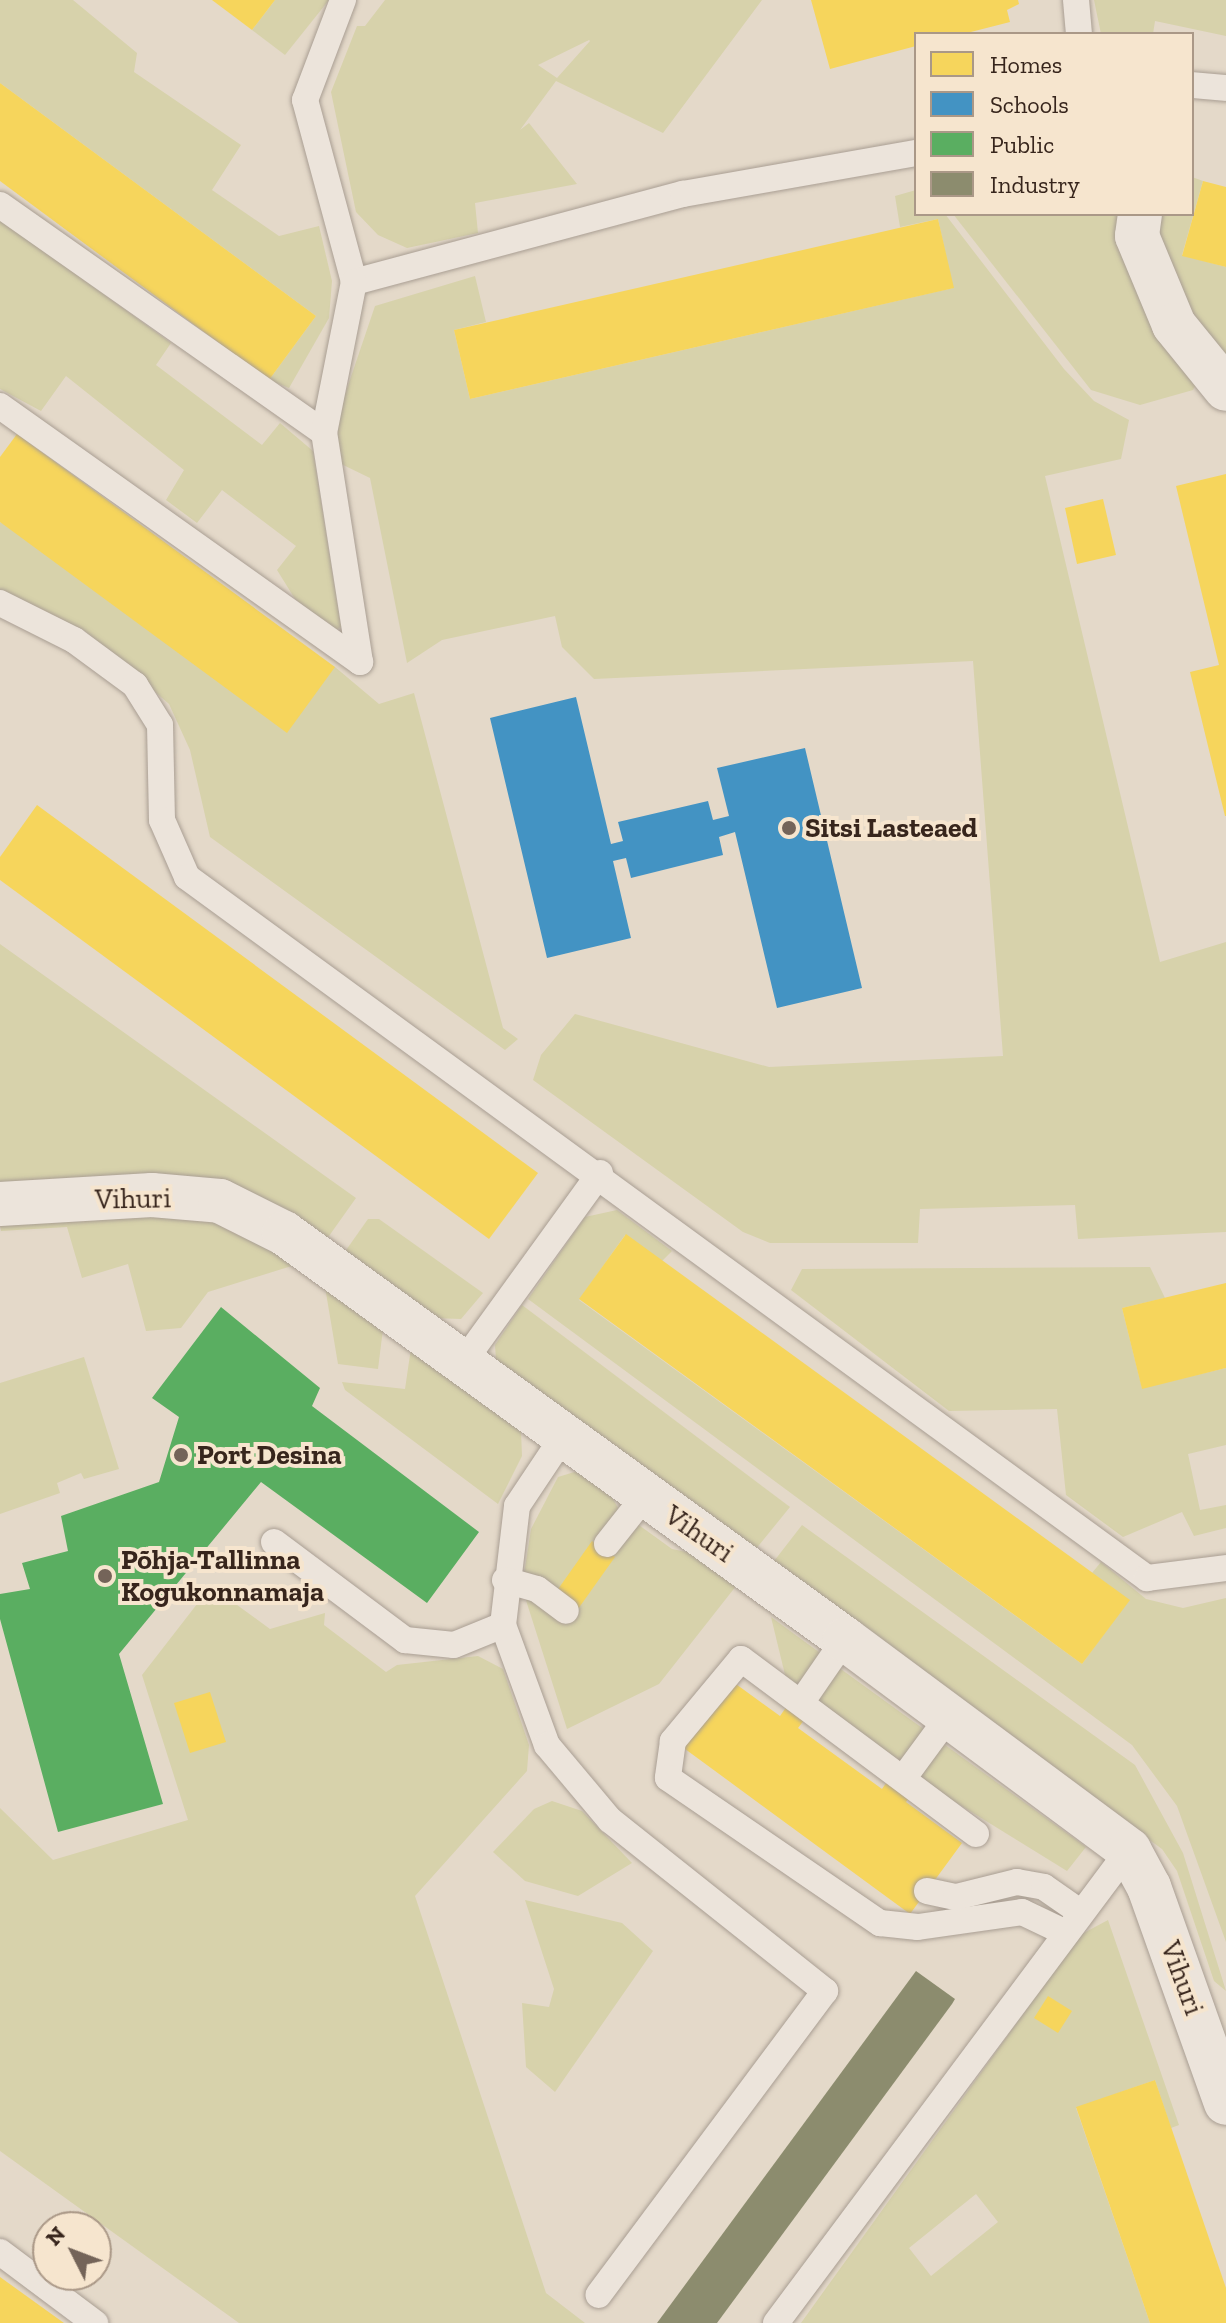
<!DOCTYPE html>
<meta charset="utf-8">
<style>
body{margin:0}
#map{position:relative;width:1226px;height:2323px;overflow:hidden;background:#e4d9c9;font-family:"Zilla Slab",serif}
div>[style]{position:absolute}
.green>*{inset:0;background:#d7d2ab}
.homes>*{inset:0;background:#f6d55c}
.schools>*{inset:0;background:#4393c3}
.public>*{inset:0;background:#5aae61}
.industry>*{inset:0;background:#8c8c6e}
.roads{filter:drop-shadow(0 0 2px #a99e93) drop-shadow(0 0 2px #a99e93)}
.lane>*{height:26px;margin:-13px;padding:0 13px;transform-origin:13px;border-radius:13px;background:#ece4db}
.street>*{height:44px;margin:-22px;padding:0 22px;transform-origin:22px;border-radius:22px;background:#ece4db}
.dots>*{width:22px;height:22px;translate:-50% -50%;box-sizing:border-box;border:4px solid #f6e5ce;border-radius:50%}
span{translate:-50% -50%;white-space:nowrap;text-align:center;line-height:1.15;-webkit-text-stroke:8px #f6e5ce;paint-order:stroke}
.poi-label{font-size:28px;color:#37251c;font-weight:700}
.left{translate:0 -50%;text-align:left}
.street-label{font-size:28px;color:#37251c}
.legend{position:absolute;left:914px;top:32px;width:280px;height:184px;box-sizing:border-box;background:#f6e5ce;border:2px solid #aa9887;margin:0;padding:10px 14px;list-style:none;font-size:24px;color:#37251c}
.legend li{display:flex;align-items:center;gap:16px;height:40px}
.legend b{width:40px;border:2px solid #aa9887}
.north{position:absolute;left:32px;top:2211px;width:80px;height:80px;box-sizing:border-box;background:#f6e5ce;border:2px solid #aa9887;border-radius:50%;rotate:312deg;font-size:22px;font-weight:700;line-height:32px;text-align:center;color:#37251c}
.north::after{content:'';display:block;margin:auto;width:28px;height:36px;background:#746459;clip-path:polygon(50% 0,100% 100%,50% 72%,0 100%)}
</style>
<div id="map">
<div class="green">
<i style="clip-path:polygon(0 0,73px 0,137px 53px,134px 72px,241px 145px,212px 190px,279px 236px,319px 226px,332px 281px,329px 318px,289px 388px,269px 380px,316px 316px,0 83px)"></i>
<i style="clip-path:polygon(275px 0,329px 0,285px 55px,252px 30px)"></i>
<i style="clip-path:polygon(evenodd,385px 0,762px 0,663px 133px,556px 81px,520px 130px,529px 123px,577px 184px,475px 203px,478px 233px,407px 248px,378px 235px,356px 212px,331px 92px,357px 26px,365px 26px,385px 0,590px 41px,557px 78px,538px 65px,589px 40px,590px 41px)"></i>
<i style="clip-path:polygon(1094px 0,1226px 0,1226px 36px,1155px 21px,1153px 34px,1101px 34px)"></i>
<i style="clip-path:polygon(1192px 177px,1203px 181px,1182px 255px,1226px 267px,1226px 370px,1185px 320px,1152px 214px,1192px 214px)"></i>
<i style="clip-path:polygon(916px 190px,916px 214px,945px 214px,1064px 369px,1094px 401px,1129px 420px,1121px 459px,1045px 476px,1160px 962px,1226px 942px,1226px 1232px,1078px 1239px,1075px 1205px,920px 1209px,918px 1243px,770px 1243px,743px 1232px,533px 1080px,541px 1055px,575px 1014px,769px 1067px,1003px 1056px,973px 661px,594px 679px,562px 647px,555px 616px,442px 640px,407px 663px,370px 478px,335px 461px,336px 421px,375px 306px,475px 276px,486px 322px,454px 330px,470px 399px,953px 288px,938px 219px,900px 227px,895px 196px)"></i>
<i style="clip-path:polygon(953px 214px,1127px 214px,1199px 379px,1193px 390px,1140px 405px,1091px 390px)"></i>
<i style="clip-path:polygon(0 219px,171px 343px,156px 365px,262px 445px,280px 423px,313px 451px,341px 627px,334px 631px,295px 599px,277px 570px,296px 546px,222px 490px,197px 523px,166px 500px,184px 470px,66px 376px,41px 411px,0 389px)"></i>
<i style="clip-path:polygon(0 522px,335px 667px,379px 704px,414px 693px,503px 1028px,518px 1039px,505px 1050px,210px 837px,190px 750px,169px 704px,85px 631px,0 593px)"></i>
<i style="clip-path:polygon(0 944px,356px 1198px,324px 1243px,258px 1198px,0 1189px)"></i>
<i style="clip-path:polygon(617px 1210px,672px 1251px,662px 1261px,625px 1235px,579px 1300px,1082px 1664px,1129px 1600px,1092px 1573px,1101px 1562px,1146px 1599px,1183px 1608px,1226px 1598px,1226px 1942px,1177px 1806px,1132px 1745px,528px 1299px,585px 1217px)"></i>
<i style="clip-path:polygon(182px 1214px,234px 1224px,298px 1264px,208px 1292px,181px 1328px,146px 1331px,128px 1264px,82px 1278px,67px 1227px,1px 1231px,0 1222px)"></i>
<i style="clip-path:polygon(368px 1219px,379px 1219px,483px 1293px,461px 1319px,433px 1318px,344px 1253px)"></i>
<i style="clip-path:polygon(1150px 1267px,1165px 1298px,1122px 1308px,1142px 1388px,1226px 1368px,1226px 1445px,1188px 1454px,1200px 1510px,1226px 1505px,1226px 1528px,1194px 1536px,1182px 1512px,1123px 1537px,1066px 1495px,1057px 1409px,949px 1411px,791px 1290px,802px 1269px)"></i>
<i style="clip-path:polygon(325px 1287px,383px 1329px,378px 1369px,338px 1364px)"></i>
<i style="clip-path:polygon(522px 1305px,790px 1507px,755px 1550px,496px 1360px,495px 1345px)"></i>
<i style="clip-path:polygon(411px 1348px,521px 1431px,522px 1456px,498px 1504px,345px 1390px,342px 1382px,405px 1389px)"></i>
<i style="clip-path:polygon(84px 1357px,119px 1469px,84px 1479px,81px 1473px,57px 1483px,60px 1493px,0 1514px,0 1383px)"></i>
<i style="clip-path:polygon(581px 1470px,602px 1480px,621px 1513px,556px 1592px,524px 1574px,531px 1529px,558px 1477px)"></i>
<i style="clip-path:polygon(636px 1523px,672px 1549px,706px 1556px,740px 1581px,659px 1684px,567px 1729px,524px 1594px,561px 1617px)"></i>
<i style="clip-path:polygon(802px 1525px,1135px 1765px,1183px 1853px,1226px 1991px,1214px 1981px,1177px 1871px,1162px 1849px,771px 1565px)"></i>
<i style="clip-path:polygon(211px 1586px,270px 1629px,325px 1613px,324px 1625px,386px 1672px,397px 1665px,478px 1656px,503px 1669px,529px 1745px,527px 1771px,415px 1896px,546px 2293px,585px 2323px,239px 2323px,0 2151px,0 1808px,53px 1860px,188px 1820px,142px 1675px)"></i>
<i style="clip-path:polygon(771px 1617px,823px 1655px,798px 1690px,787px 1683px)"></i>
<i style="clip-path:polygon(838px 1667px,925px 1730px,900px 1764px,813px 1701px)"></i>
<i style="clip-path:polygon(941px 1742px,1086px 1847px,1067px 1871px,915px 1777px)"></i>
<i style="clip-path:polygon(552px 1801px,582px 1811px,632px 1863px,578px 1896px,525px 1881px,493px 1852px,534px 1809px)"></i>
<i style="clip-path:polygon(525px 1900px,622px 1923px,653px 1951px,555px 2092px,526px 2067px,522px 2003px,549px 2007px,554px 1989px)"></i>
<i style="clip-path:polygon(evenodd,1108px 1920px,1179px 2125px,1171px 2128px,1155px 2080px,1076px 2108px,1150px 2323px,801px 2323px,1080px 1935px,1108px 1920px,976px 2194px,998px 2222px,931px 2276px,909px 2248px,976px 2194px)"></i>
</div>
<div class="homes">
<i style="clip-path:polygon(212px 0,275px 0,252px 30px)"></i>
<i style="clip-path:polygon(811px 0,1018px 0,1019px 4px,1007px 10px,1010px 22px,963px 34px,916px 34px,916px 46px,830px 69px)"></i>
<i style="clip-path:polygon(0 83px,316px 316px,269px 380px,0 181px)"></i>
<i style="clip-path:polygon(1203px 181px,1226px 187px,1226px 267px,1182px 256px)"></i>
<i style="clip-path:polygon(938px 219px,954px 288px,470px 399px,454px 330px)"></i>
<i style="clip-path:polygon(17px 434px,335px 667px,287px 733px,0 522px,0 457px)"></i>
<i style="clip-path:polygon(1226px 474px,1226px 816px,1225px 816px,1190px 672px,1219px 665px,1176px 486px)"></i>
<i style="clip-path:polygon(1103px 499px,1116px 555px,1077px 564px,1065px 508px)"></i>
<i style="clip-path:polygon(37px 805px,538px 1173px,489px 1239px,0 880px,0 857px)"></i>
<i style="clip-path:polygon(626px 1234px,1130px 1600px,1082px 1664px,579px 1299px)"></i>
<i style="clip-path:polygon(1226px 1283px,1226px 1368px,1142px 1389px,1122px 1308px)"></i>
<i style="clip-path:polygon(592px 1541px,615px 1557px,578px 1609px,556px 1592px)"></i>
<i style="clip-path:polygon(729px 1679px,780px 1716px,787px 1706px,805px 1719px,798px 1728px,882px 1789px,891px 1776px,913px 1792px,906px 1802px,962px 1843px,910px 1914px,681px 1746px)"></i>
<i style="clip-path:polygon(210px 1692px,226px 1742px,190px 1753px,174px 1703px)"></i>
<i style="clip-path:polygon(1048px 1996px,1072px 2011px,1058px 2033px,1034px 2018px)"></i>
<i style="clip-path:polygon(1155px 2080px,1226px 2288px,1226px 2323px,1150px 2323px,1076px 2107px)"></i>
<i style="clip-path:polygon(0 2277px,64px 2323px,0 2323px)"></i>
</div>
<div class="schools">
<i style="clip-path:polygon(576px 697px,611px 844px,623px 841px,618px 822px,708px 801px,713px 820px,729px 816px,717px 768px,805px 748px,862px 988px,777px 1008px,735px 832px,719px 837px,723px 855px,631px 878px,626px 858px,613px 861px,631px 938px,547px 958px,490px 718px)"></i>
</div>
<div class="public">
<i style="clip-path:polygon(221px 1307px,320px 1388px,312px 1406px,479px 1532px,427px 1603px,261px 1482px,119px 1654px,163px 1804px,58px 1832px,0 1619px,0 1594px,30px 1589px,22px 1563px,68px 1551px,61px 1516px,159px 1482px,179px 1417px,152px 1398px)"></i>
</div>
<div class="industry">
<i style="clip-path:polygon(916px 1971px,955px 1999px,952px 2004px,717px 2323px,657px 2323px)"></i>
</div>
<div class="roads">
<div class="lane">
<i style="left:343px;top:0;width:107px;rotate:110.8deg"></i>
<i style="left:305px;top:100px;width:188px;rotate:74.9deg"></i>
<i style="left:354px;top:282px;width:341px;rotate:-15deg"></i>
<i style="left:683px;top:194px;width:237px;rotate:-10deg"></i>
<i style="left:1076px;top:0;width:34px;rotate:85deg"></i>
<i style="left:1192px;top:85px;width:34px;rotate:5deg"></i>
<i style="left:0;top:205px;width:396px;rotate:35.1deg"></i>
<i style="left:0;top:406px;width:442px;rotate:35.4deg"></i>
<i style="left:360px;top:662px;width:232px;rotate:-98.9deg"></i>
<i style="left:324px;top:433px;width:154px;rotate:-78.8deg"></i>
<i style="left:0;top:603px;width:83px;rotate:26.6deg"></i>
<i style="left:74px;top:640px;width:76px;rotate:36.4deg"></i>
<i style="left:135px;top:685px;width:47px;rotate:58deg"></i>
<i style="left:160px;top:725px;width:95px;rotate:88.8deg"></i>
<i style="left:162px;top:820px;width:62px;rotate:66.3deg"></i>
<i style="left:187px;top:877px;width:1189px;rotate:36.14deg"></i>
<i style="left:1147px;top:1578px;width:80px;rotate:-7.2deg"></i>
<i style="left:464px;top:1361px;width:232px;rotate:-54.1deg"></i>
<i style="left:561px;top:1440px;width:79px;rotate:123.7deg"></i>
<i style="left:517px;top:1506px;width:120px;rotate:96.7deg"></i>
<i style="left:503px;top:1625px;width:128px;rotate:69.9deg"></i>
<i style="left:547px;top:1745px;width:98px;rotate:50deg"></i>
<i style="left:610px;top:1820px;width:275px;rotate:38.5deg"></i>
<i style="left:825px;top:1991px;width:379px;rotate:126.7deg"></i>
<i style="left:274px;top:1542px;width:164px;rotate:36.8deg"></i>
<i style="left:405px;top:1640px;width:49px;rotate:5.8deg"></i>
<i style="left:454px;top:1645px;width:53px;rotate:-22.2deg"></i>
<i style="left:607px;top:1544px;width:61px;rotate:-51.6deg"></i>
<i style="left:505px;top:1580px;width:33px;rotate:16deg"></i>
<i style="left:537px;top:1589px;width:36px;rotate:37deg"></i>
<i style="left:803px;top:1700px;width:74px;rotate:-55.5deg"></i>
<i style="left:905px;top:1776px;width:74px;rotate:-53.7deg"></i>
<i style="left:976px;top:1834px;width:293px;rotate:-143.3deg"></i>
<i style="left:741px;top:1659px;width:107px;rotate:129.7deg"></i>
<i style="left:673px;top:1741px;width:37px;rotate:98deg"></i>
<i style="left:668px;top:1778px;width:257px;rotate:34.4deg"></i>
<i style="left:880px;top:1923px;width:38px;rotate:6deg"></i>
<i style="left:918px;top:1927px;width:105px;rotate:-8.2deg"></i>
<i style="left:1022px;top:1912px;width:47px;rotate:25.5deg"></i>
<i style="left:927px;top:1891px;width:30px;rotate:12deg"></i>
<i style="left:956px;top:1897px;width:63px;rotate:-13.8deg"></i>
<i style="left:1017px;top:1882px;width:27px;rotate:10deg"></i>
<i style="left:1044px;top:1887px;width:44px;rotate:34.8deg"></i>
<i style="left:0;top:2252px;width:119px;rotate:36.8deg"></i>
<i style="left:776px;top:2323px;width:590px;rotate:-53.27deg"></i>
</div>
<div class="street">
<i style="left:1140px;top:214px;width:22px;rotate:98deg"></i>
<i style="left:1137px;top:236px;width:96px;rotate:67.4deg"></i>
<i style="left:1174px;top:325px;width:82px;rotate:50.9deg"></i>
<i style="left:0;top:1204px;width:152px;rotate:-3.4deg"></i>
<i style="left:152px;top:1195px;width:68px;rotate:5deg"></i>
<i style="left:220px;top:1201px;width:72px;rotate:26.6deg"></i>
<i style="left:284px;top:1233px;width:693px;rotate:35.89deg"></i>
<i style="left:845px;top:1639px;width:354px;rotate:36.6deg"></i>
<i style="left:1129px;top:1850px;width:42px;rotate:61.6deg"></i>
<i style="left:1149px;top:1887px;width:229px;rotate:70.4deg"></i>
</div>
</div>
<div class="dots">
<i style="left:789px;top:828px;background:#746459"></i>
<i style="left:181px;top:1455px;background:#746459"></i>
<i style="left:105px;top:1576px;background:#746459"></i>
</div>
<div class="poi-label">
<span class="left" style="left:805px;top:828px">Sitsi Lasteaed</span>
<span class="left" style="left:197px;top:1455px">Port Desina</span>
<span class="left" style="left:121px;top:1576px">Põhja-Tallinna<br>Kogukonnamaja</span>
</div>
<div class="street-label">
<span style="left:133px;top:1199px;rotate:-1deg">Vihuri</span>
<span style="left:699px;top:1534px;rotate:35deg">Vihuri</span>
<span style="left:1182px;top:1978px;rotate:70deg">Vihuri</span>
</div>
<ul class="legend">
<li><b style="height:22px;background:#f6d55c"></b>Homes</li>
<li><b style="height:22px;background:#4393c3"></b>Schools</li>
<li><b style="height:22px;background:#5aae61"></b>Public</li>
<li><b style="height:22px;background:#8c8c6e"></b>Industry</li>
</ul>
<div class="north">N</div>
</div>
